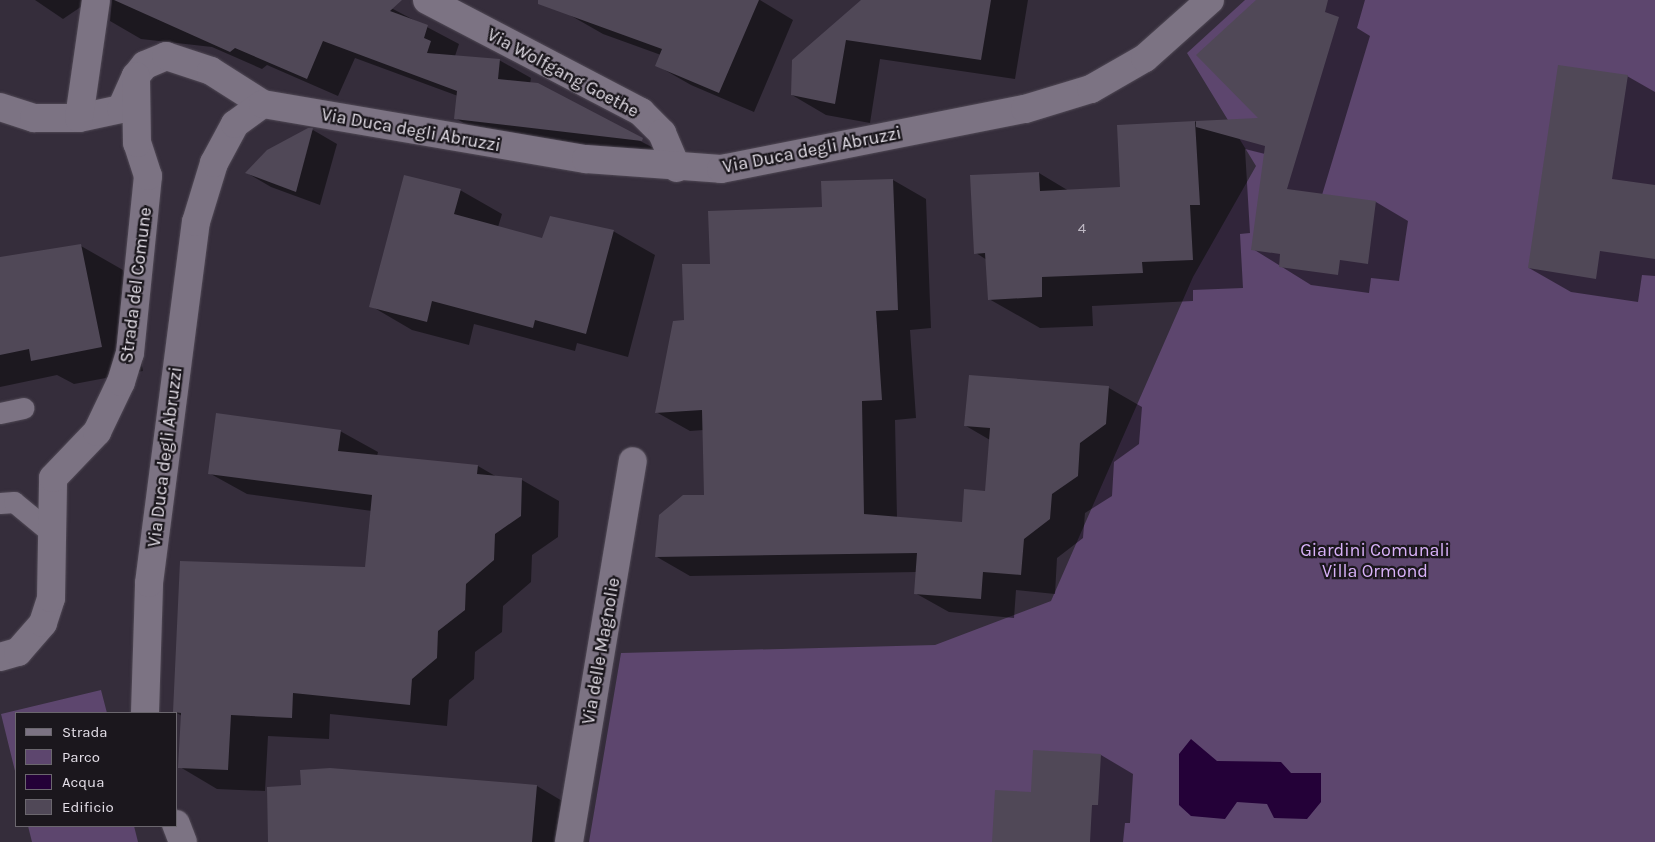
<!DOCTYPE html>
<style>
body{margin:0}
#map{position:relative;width:1655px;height:842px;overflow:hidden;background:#352d3b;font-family:Karla,sans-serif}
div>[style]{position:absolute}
.green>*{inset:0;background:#5d466e}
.water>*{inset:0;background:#240138}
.shadow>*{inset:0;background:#0007}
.building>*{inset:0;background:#504857}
.roads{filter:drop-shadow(0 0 1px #504955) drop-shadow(0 0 1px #504955)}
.lane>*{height:21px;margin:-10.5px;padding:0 10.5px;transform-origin:10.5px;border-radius:10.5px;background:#7c7383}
.street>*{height:28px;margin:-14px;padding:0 14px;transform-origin:14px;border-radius:14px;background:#7c7383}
.secondary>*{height:28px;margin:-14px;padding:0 14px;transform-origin:14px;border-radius:14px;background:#7c7383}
span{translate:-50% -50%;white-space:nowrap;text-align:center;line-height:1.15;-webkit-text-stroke:4.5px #1b171d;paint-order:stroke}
.number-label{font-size:15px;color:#beb8c3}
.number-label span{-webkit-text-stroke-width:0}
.street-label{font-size:18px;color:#e3dee7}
.park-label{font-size:18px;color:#d9b2f9}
.legend{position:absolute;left:15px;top:712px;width:162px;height:115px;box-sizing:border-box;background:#1b171d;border:1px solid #6b676e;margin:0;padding:6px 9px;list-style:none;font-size:15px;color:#e3dee7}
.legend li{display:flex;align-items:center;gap:10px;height:25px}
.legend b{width:25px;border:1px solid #6b676e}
</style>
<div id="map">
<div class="green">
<i style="clip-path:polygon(1245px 0,1655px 0,1655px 842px,589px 842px,621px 653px,935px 645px,1051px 601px,1193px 277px,1256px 166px,1187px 53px)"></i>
<i style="clip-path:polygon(101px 690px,107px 713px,16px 713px,16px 775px,1px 714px)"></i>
<i style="clip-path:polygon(28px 826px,134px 826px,138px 842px,32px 842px)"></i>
</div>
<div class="water">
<i style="clip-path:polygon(1191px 739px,1217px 761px,1281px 762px,1291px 773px,1321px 773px,1321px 802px,1307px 819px,1274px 818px,1267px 804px,1237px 802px,1225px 819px,1191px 816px,1179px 805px,1179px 754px)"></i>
</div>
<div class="shadow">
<i style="clip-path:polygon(35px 0,91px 0,63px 19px)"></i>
<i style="clip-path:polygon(112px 0,369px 0,393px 9px,459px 44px,455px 56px,499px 60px,531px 78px,530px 84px,673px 158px,487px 136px,455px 118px,458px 96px,355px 58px,338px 96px,267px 65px,262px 69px,212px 47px,141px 39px,110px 21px)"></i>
<i style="clip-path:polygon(574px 0,760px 0,793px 20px,754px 112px,691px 85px,656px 65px,661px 55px,603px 34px,568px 14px)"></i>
<i style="clip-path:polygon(862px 0,1028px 0,1015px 79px,880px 59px,870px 123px,826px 115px,792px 95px)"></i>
<i style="clip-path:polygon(1258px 0,1365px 0,1357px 28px,1370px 36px,1322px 195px,1376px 202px,1408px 221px,1399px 281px,1371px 278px,1369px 293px,1311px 285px,1253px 249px,1265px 154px,1245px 149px,1250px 233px,1240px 234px,1243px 288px,1193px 290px,1193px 301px,1092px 306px,1093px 326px,1040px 328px,989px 299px,987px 260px,976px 253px,1039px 173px,1069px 191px,1121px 188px,1195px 122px,1261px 119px)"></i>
<i style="clip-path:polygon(1627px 76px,1655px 92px,1655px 276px,1642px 275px,1638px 302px,1571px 292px,1529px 268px)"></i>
<i style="clip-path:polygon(313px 130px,337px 144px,320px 205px,271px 187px,247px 173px)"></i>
<i style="clip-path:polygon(893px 180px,926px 199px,931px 328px,910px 330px,916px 418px,895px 420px,897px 518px,963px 523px,986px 492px,990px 440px,966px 426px,1109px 388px,1142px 407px,1139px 444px,1114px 462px,1112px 496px,1085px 513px,1083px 538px,1057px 558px,1055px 594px,1016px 590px,1014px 618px,949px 612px,915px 593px,917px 572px,690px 576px,657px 557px,705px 496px,704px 430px,690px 431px,656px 412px,685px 321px,711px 265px,823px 209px)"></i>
<i style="clip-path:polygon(460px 190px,502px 214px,498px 227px,543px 239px,613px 231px,655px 255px,628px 357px,577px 343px,575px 351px,474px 324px,469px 345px,412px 330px,371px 306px)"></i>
<i style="clip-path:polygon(81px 246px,123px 270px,143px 371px,74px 384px,57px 375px,0 387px,0 258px)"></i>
<i style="clip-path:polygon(340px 431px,378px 452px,377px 456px,478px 466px,497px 477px,522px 480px,559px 501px,558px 537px,532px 555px,531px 582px,503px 606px,502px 632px,475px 652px,474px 679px,449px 700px,447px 726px,330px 714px,329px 739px,268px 736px,265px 791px,217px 789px,180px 767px,182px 716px,175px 712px,366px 568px,372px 511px,247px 494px,209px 473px)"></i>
<i style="clip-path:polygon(1101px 755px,1133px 774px,1130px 823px,1125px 823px,1123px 842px,993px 842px,1032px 793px)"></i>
<i style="clip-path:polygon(302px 786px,537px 786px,569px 805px,565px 842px,270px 842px)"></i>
</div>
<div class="building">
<i style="clip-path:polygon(114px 0,402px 0,390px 11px,428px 25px,424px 38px,431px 41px,427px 53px,500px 59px,498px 79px,538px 83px,643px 138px,642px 141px,454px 119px,457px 91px,323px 41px,307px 79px,235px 48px,230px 52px)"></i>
<i style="clip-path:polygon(538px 0,759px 0,719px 93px,655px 66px,662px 49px,538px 4px)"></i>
<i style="clip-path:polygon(861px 0,991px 0,981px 60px,846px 40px,835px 104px,791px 95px,792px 60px)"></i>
<i style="clip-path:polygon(1256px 0,1328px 0,1325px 12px,1339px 17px,1287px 189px,1376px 201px,1368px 264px,1340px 260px,1338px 275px,1279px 267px,1280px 254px,1251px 250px,1265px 146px,1196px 127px,1196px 121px,1258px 118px,1196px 55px)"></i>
<i style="clip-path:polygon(1558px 65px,1628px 75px,1612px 179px,1655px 185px,1655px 259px,1600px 251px,1596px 279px,1528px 268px)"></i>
<i style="clip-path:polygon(1195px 121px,1200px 205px,1190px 205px,1193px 260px,1142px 262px,1143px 273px,1042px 277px,1042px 297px,988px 300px,985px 253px,974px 254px,970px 175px,1039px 172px,1040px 191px,1120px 187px,1117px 125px)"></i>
<i style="clip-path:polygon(308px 128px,313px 128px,296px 192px,245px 173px,267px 150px)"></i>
<i style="clip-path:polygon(404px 175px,461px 189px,454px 214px,542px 238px,550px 216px,614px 230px,586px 334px,535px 320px,533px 328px,432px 301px,427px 322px,369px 307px)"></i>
<i style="clip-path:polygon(893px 179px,898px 310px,876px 311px,882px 400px,862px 401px,864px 514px,962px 522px,964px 489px,985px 491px,990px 428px,964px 426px,969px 375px,1109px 386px,1106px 424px,1080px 443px,1078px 476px,1052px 494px,1050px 519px,1024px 539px,1021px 575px,983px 572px,981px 599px,914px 594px,917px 553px,655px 557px,659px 515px,683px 495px,704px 495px,702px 410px,655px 413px,673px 321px,684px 320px,682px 264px,710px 264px,708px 211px,822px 207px,821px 181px)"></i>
<i style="clip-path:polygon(81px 244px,102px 347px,31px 361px,29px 349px,0 355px,0 257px)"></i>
<i style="clip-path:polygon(216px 413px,341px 430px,338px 451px,478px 465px,477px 474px,522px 478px,521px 516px,495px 534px,494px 560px,466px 584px,465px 610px,438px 631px,437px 658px,412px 679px,410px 705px,293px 693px,292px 718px,231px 715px,228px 770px,178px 768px,181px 713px,173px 712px,180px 561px,365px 567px,372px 495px,208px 474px)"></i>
<i style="clip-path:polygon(1033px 750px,1101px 754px,1098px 805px,1092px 805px,1090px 842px,992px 842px,995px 790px,1031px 792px)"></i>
<i style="clip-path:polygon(330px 768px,537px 785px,532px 842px,268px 842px,267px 787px,301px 785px,300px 770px)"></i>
</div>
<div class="roads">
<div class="lane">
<i style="left:0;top:413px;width:24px;rotate:-12deg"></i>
<i style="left:0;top:503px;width:14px;rotate:-4deg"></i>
<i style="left:14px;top:502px;width:52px;rotate:39.5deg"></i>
</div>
<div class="street">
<i style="left:427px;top:0;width:242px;rotate:27.6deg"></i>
<i style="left:641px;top:112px;width:30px;rotate:45deg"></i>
<i style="left:662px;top:133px;width:38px;rotate:67deg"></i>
<i style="left:0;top:107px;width:36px;rotate:18deg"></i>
<i style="left:34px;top:118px;width:45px"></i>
<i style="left:79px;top:118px;width:43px;rotate:-12.1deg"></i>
<i style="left:121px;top:109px;width:36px;rotate:-66deg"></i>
<i style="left:136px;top:76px;width:14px;rotate:-51deg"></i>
<i style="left:145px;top:65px;width:23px;rotate:-23deg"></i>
<i style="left:166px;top:56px;width:47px;rotate:18.4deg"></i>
<i style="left:211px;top:71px;width:62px;rotate:32.4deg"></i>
<i style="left:79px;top:118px;width:119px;rotate:-81.8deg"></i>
<i style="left:0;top:657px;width:19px;rotate:-16deg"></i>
<i style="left:18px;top:652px;width:38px;rotate:-49deg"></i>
<i style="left:43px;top:623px;width:26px;rotate:-72deg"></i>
<i style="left:51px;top:598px;width:120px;rotate:-89deg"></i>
<i style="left:53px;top:478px;width:64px;rotate:-46.3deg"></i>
<i style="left:97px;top:432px;width:55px;rotate:-64.4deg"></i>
<i style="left:121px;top:382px;width:30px;rotate:-73deg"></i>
<i style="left:130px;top:353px;width:178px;rotate:-84.2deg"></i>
<i style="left:148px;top:176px;width:35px;rotate:-108deg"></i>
<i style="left:137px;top:143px;width:67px;rotate:-90.9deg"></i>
<i style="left:569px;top:842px;width:386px;rotate:-80.5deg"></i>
</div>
<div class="secondary">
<i style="left:145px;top:713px;width:130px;rotate:-88.2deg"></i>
<i style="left:149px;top:583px;width:364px;rotate:-82.6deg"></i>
<i style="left:196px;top:222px;width:62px;rotate:-73deg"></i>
<i style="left:214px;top:163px;width:44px;rotate:-61.7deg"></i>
<i style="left:235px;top:124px;width:34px;rotate:-36deg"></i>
<i style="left:263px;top:104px;width:328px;rotate:9.7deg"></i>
<i style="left:586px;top:159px;width:135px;rotate:4.2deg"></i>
<i style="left:721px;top:169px;width:310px;rotate:-11.2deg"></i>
<i style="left:1025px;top:109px;width:69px;rotate:-16.9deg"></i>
<i style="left:1091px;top:89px;width:62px;rotate:-29.9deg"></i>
<i style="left:1145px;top:58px;width:87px;rotate:-41.7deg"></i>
<i style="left:176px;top:824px;width:19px;rotate:69deg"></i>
</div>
</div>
<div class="number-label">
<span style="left:1082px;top:229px">4</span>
</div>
<div class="street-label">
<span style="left:563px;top:73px;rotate:28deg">Via Wolfgang Goethe</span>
<span style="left:411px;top:130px;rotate:10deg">Via Duca degli Abruzzi</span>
<span style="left:812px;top:150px;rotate:-11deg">Via Duca degli Abruzzi</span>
<span style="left:136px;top:285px;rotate:-83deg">Strada del Comune</span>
<span style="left:165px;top:457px;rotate:-83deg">Via Duca degli Abruzzi</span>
<span style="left:601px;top:651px;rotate:-80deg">Via delle Magnolie</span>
</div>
<div class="park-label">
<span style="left:1375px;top:561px">Giardini Comunali<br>Villa Ormond</span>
</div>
<ul class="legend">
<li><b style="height:6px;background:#7c7383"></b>Strada</li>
<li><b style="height:14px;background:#5d466e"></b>Parco</li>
<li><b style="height:14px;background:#240138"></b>Acqua</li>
<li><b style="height:14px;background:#504857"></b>Edificio</li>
</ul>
</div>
